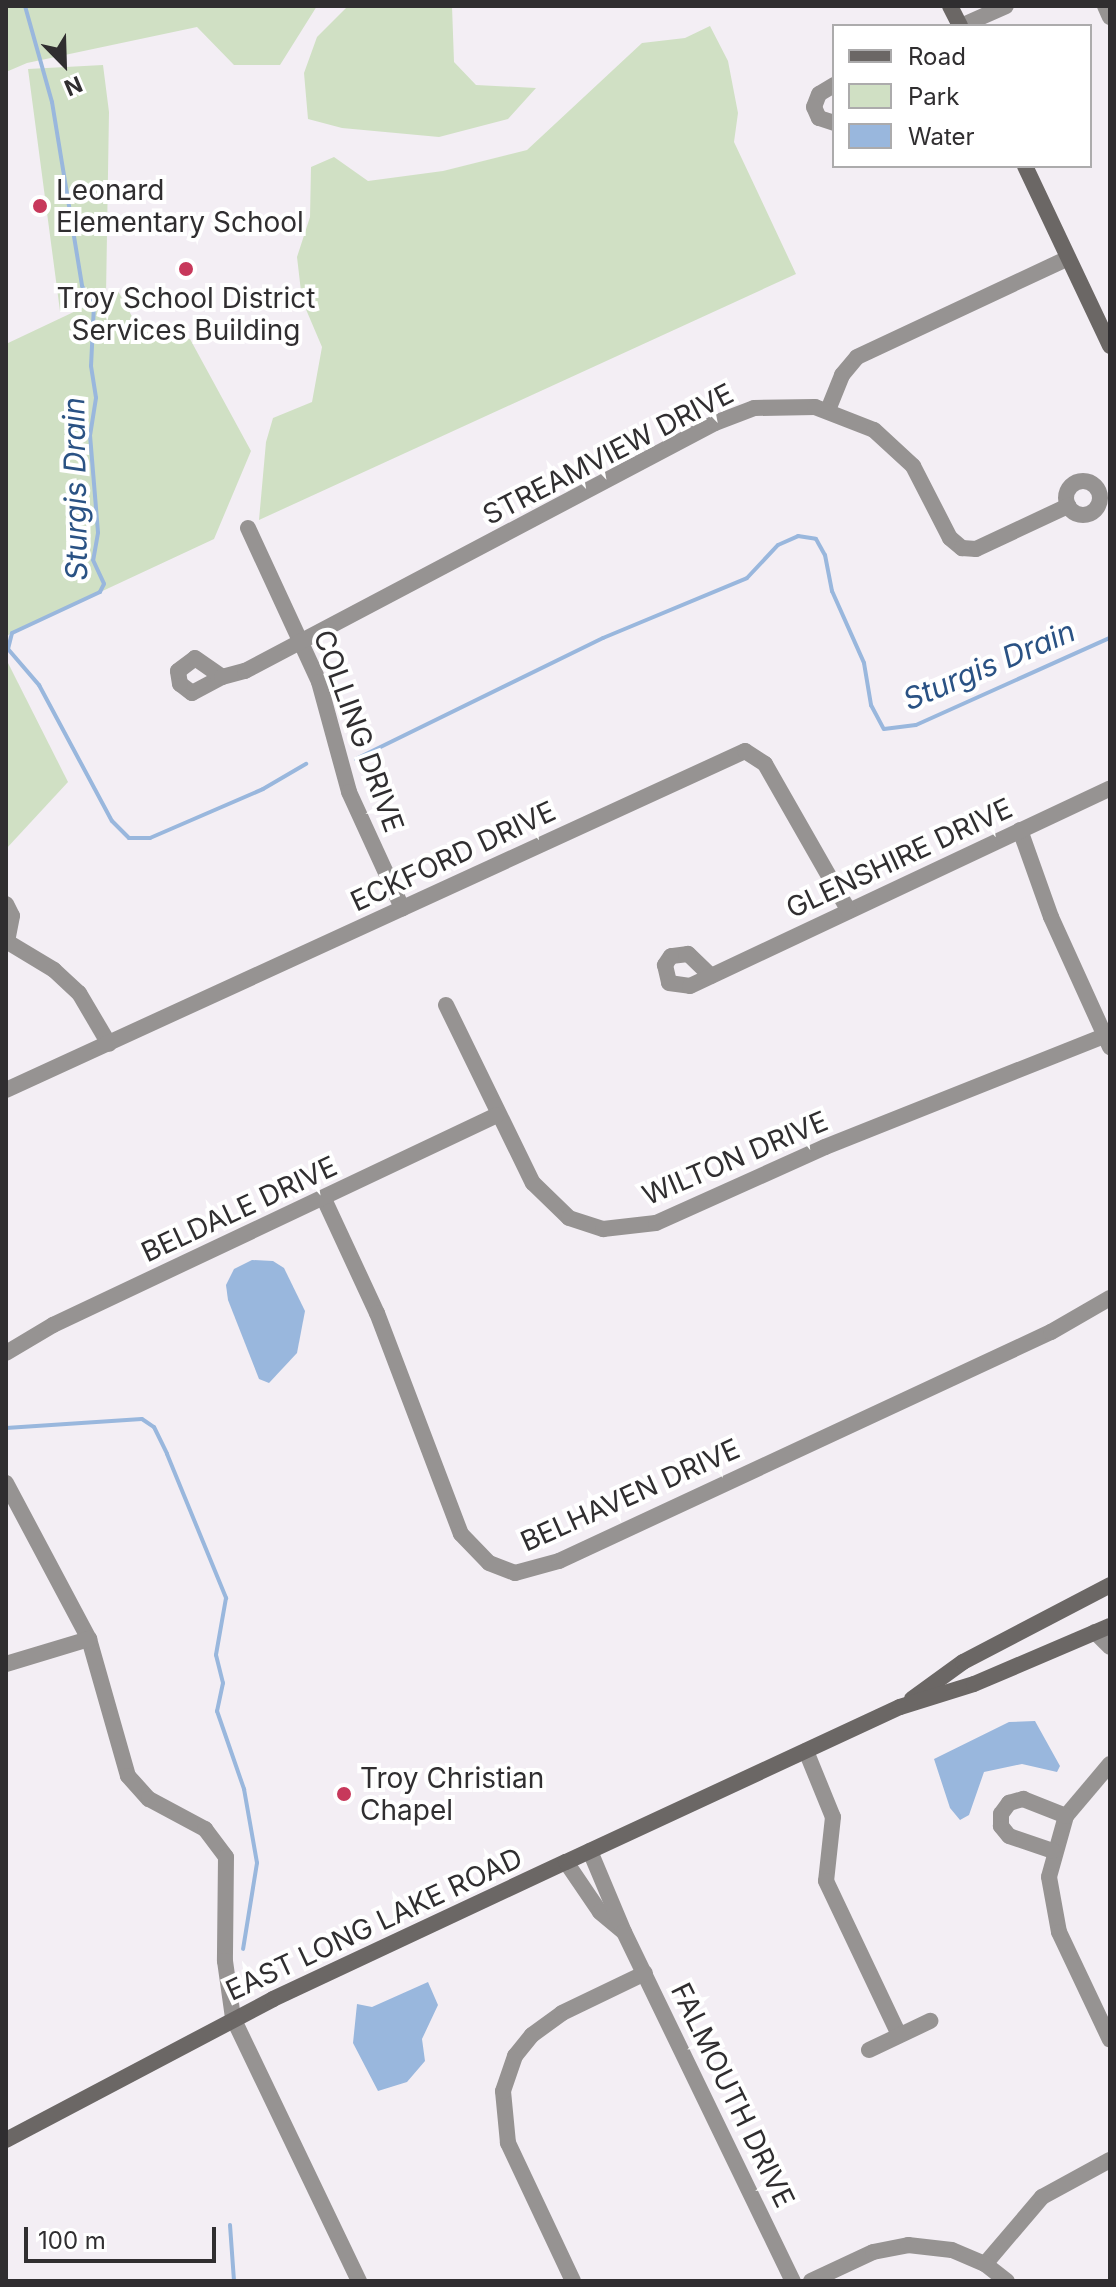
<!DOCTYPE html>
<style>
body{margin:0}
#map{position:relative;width:1116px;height:2287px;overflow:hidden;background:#f3eef4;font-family:Inter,sans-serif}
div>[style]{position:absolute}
.green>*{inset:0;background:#d0e0c4}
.water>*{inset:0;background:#99b7dd}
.stream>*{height:4px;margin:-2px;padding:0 2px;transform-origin:2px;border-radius:2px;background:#99b7dd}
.minor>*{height:16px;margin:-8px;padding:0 8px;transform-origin:8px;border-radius:8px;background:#969392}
.minor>.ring{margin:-8px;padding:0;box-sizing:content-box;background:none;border:16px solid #969392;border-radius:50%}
.secondary>*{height:16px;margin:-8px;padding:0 8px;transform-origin:8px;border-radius:8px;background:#6b6765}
.dots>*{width:22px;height:22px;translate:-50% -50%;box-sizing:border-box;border:4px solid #fff;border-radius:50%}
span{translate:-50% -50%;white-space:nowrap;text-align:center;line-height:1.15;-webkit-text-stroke:8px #fff;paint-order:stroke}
.poi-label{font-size:28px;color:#302e30}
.left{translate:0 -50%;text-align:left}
.street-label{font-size:28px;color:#302e30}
.water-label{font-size:30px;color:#2a5284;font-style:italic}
.frame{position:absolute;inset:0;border:8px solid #302e30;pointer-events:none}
.legend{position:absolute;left:832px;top:24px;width:260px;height:144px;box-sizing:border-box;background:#fff;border:2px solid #acabac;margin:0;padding:10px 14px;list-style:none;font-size:24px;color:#302e30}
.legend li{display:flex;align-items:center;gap:16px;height:40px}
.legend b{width:40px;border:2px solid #acabac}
.north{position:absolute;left:24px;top:24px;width:80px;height:80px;-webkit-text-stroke:6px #fff;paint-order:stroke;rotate:157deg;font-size:22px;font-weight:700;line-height:32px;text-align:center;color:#302e30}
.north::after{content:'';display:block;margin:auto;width:28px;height:36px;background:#302e30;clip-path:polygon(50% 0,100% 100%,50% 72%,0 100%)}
.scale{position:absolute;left:24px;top:2227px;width:192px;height:36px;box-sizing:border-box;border:4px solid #302e30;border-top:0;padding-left:10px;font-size:24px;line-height:28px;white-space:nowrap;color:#302e30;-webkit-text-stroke:6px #fff;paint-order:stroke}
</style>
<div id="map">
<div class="green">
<i style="clip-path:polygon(6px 6px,317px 6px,280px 65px,234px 65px,197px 27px,27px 63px,6px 72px)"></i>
<i style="clip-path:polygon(348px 6px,452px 6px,454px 62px,476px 85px,536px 88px,508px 119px,439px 137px,342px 128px,308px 119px,304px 73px,317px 37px)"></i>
<i style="clip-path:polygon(710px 26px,728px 61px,738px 113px,734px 142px,796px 274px,259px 520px,266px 442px,273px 418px,312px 402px,322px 347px,302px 300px,297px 257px,310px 217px,311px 167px,334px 157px,368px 181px,443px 171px,527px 150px,642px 43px,685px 38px)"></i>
<i style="clip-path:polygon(103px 65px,109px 112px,106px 296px,118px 291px,140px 331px,190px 339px,251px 451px,214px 539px,6px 636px,6px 344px,99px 300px,60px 311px,28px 69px)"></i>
<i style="clip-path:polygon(6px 659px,68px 782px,6px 849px)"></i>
</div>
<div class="water">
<i style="clip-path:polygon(252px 1260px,273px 1261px,284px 1268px,305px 1311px,297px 1353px,269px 1383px,259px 1379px,228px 1300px,226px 1285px,234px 1269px)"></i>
<i style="clip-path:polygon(1035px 1721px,1060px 1766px,1057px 1772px,1022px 1764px,984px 1772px,969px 1815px,960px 1820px,950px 1808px,934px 1759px,1009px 1722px)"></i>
<i style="clip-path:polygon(428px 1982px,438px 2005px,422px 2039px,425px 2061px,407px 2082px,378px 2091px,353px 2043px,357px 2004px,372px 2007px)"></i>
</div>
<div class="stream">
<i style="left:25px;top:6px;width:100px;rotate:74.3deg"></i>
<i style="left:52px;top:102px;width:186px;rotate:80.7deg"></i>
<i style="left:82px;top:286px;width:22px;rotate:58deg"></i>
<i style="left:94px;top:305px;width:61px;rotate:92.8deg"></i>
<i style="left:91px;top:366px;width:32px;rotate:81deg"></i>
<i style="left:96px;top:398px;width:37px;rotate:99deg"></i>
<i style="left:90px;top:435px;width:98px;rotate:85.3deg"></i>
<i style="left:98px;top:533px;width:27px;rotate:100deg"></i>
<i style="left:93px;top:560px;width:26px;rotate:65deg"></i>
<i style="left:104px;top:584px;width:9px;rotate:117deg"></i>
<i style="left:100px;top:592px;width:97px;rotate:155deg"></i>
<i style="left:12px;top:633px;width:16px;rotate:104deg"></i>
<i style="left:8px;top:649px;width:48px;rotate:49.3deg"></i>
<i style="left:39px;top:685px;width:154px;rotate:61.8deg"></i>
<i style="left:112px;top:821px;width:24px;rotate:45deg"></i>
<i style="left:129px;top:838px;width:21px"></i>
<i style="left:150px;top:838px;width:123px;rotate:-23.4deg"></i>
<i style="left:263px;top:789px;width:50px;rotate:-30.2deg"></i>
<i style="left:356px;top:759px;width:275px;rotate:-26.1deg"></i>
<i style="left:603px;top:638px;width:156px;rotate:-22.6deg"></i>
<i style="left:747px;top:578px;width:45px;rotate:-46.8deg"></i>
<i style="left:778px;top:545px;width:22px;rotate:-24deg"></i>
<i style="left:798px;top:536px;width:18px;rotate:9deg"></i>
<i style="left:816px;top:539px;width:18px;rotate:61deg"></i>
<i style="left:825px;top:555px;width:37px;rotate:79deg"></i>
<i style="left:832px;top:591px;width:79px;rotate:66deg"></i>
<i style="left:864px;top:663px;width:43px;rotate:80.5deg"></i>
<i style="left:871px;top:705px;width:27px;rotate:62deg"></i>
<i style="left:884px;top:729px;width:32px;rotate:-7deg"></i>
<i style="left:916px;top:725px;width:213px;rotate:-24.2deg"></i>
<i style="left:6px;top:1428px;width:136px;rotate:-3.8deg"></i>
<i style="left:142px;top:1419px;width:14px;rotate:34deg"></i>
<i style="left:154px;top:1427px;width:30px;rotate:64deg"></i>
<i style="left:167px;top:1454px;width:156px;rotate:67.7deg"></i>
<i style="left:226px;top:1598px;width:58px;rotate:100deg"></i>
<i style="left:216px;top:1655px;width:29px;rotate:76deg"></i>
<i style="left:223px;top:1683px;width:29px;rotate:102deg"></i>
<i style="left:217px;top:1711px;width:83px;rotate:70.9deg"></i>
<i style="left:244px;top:1789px;width:75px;rotate:80deg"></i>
<i style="left:257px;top:1863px;width:87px;rotate:99.2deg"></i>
<i style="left:230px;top:2225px;width:56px;rotate:85.9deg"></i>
</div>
<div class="minor">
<i style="left:1105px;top:6px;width:12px;rotate:66deg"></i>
<i style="left:961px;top:26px;width:49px;rotate:-24deg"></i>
<i style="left:834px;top:85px;width:17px;rotate:149deg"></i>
<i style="left:819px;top:94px;width:14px;rotate:111deg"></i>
<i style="left:814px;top:107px;width:12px;rotate:66deg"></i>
<i style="left:819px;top:118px;width:16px;rotate:18deg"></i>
<i style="left:828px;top:410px;width:38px;rotate:-68deg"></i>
<i style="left:842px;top:375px;width:23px;rotate:-50deg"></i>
<i style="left:857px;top:357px;width:233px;rotate:-25.1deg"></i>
<i class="ring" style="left:1066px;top:481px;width:18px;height:18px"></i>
<i style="left:248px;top:528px;width:170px;rotate:65.2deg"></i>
<i style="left:319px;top:682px;width:114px;rotate:74.7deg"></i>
<i style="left:349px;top:792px;width:128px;rotate:65.4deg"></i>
<i style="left:222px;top:677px;width:34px;rotate:152deg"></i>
<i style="left:192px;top:693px;width:15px;rotate:-143deg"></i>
<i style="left:180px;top:684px;width:13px;rotate:-99deg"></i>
<i style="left:178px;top:671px;width:21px;rotate:-37deg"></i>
<i style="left:195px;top:658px;width:33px;rotate:35deg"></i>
<i style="left:222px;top:677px;width:24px;rotate:-15deg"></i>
<i style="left:245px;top:671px;width:531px;rotate:-27.82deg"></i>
<i style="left:715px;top:423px;width:42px;rotate:-21deg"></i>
<i style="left:754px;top:408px;width:61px;rotate:-0.9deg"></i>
<i style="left:815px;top:407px;width:63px;rotate:21.3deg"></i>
<i style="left:874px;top:430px;width:53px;rotate:42.7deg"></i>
<i style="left:913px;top:466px;width:81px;rotate:62.8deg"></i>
<i style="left:950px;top:538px;width:16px;rotate:40deg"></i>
<i style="left:962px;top:548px;width:14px;rotate:4deg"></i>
<i style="left:976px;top:549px;width:102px;rotate:-25.1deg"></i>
<i style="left:1020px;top:830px;width:92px;rotate:70.4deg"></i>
<i style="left:1051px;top:917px;width:143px;rotate:65.6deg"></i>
<i style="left:6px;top:904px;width:13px;rotate:63deg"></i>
<i style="left:12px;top:916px;width:25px;rotate:101deg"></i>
<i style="left:6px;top:941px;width:56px;rotate:31.1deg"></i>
<i style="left:54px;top:970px;width:34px;rotate:43deg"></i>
<i style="left:79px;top:993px;width:59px;rotate:59.5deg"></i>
<i style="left:711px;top:976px;width:32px;rotate:-136deg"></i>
<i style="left:688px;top:954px;width:17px;rotate:173deg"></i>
<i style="left:671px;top:956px;width:11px;rotate:124deg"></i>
<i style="left:665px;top:965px;width:18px;rotate:77deg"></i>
<i style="left:669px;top:983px;width:21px;rotate:8deg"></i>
<i style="left:690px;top:986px;width:464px;rotate:-25.2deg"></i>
<i style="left:446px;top:1005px;width:198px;rotate:64deg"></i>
<i style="left:533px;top:1183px;width:50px;rotate:44.2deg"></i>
<i style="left:569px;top:1218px;width:36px;rotate:18deg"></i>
<i style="left:603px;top:1229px;width:53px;rotate:-6.5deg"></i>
<i style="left:656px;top:1223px;width:185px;rotate:-24.2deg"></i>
<i style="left:825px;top:1147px;width:300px;rotate:-21.7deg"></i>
<i style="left:6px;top:1090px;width:813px;rotate:-24.64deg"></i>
<i style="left:745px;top:751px;width:24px;rotate:33deg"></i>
<i style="left:765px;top:764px;width:169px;rotate:60.3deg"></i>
<i style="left:324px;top:1199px;width:126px;rotate:65.1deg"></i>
<i style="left:377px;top:1313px;width:236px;rotate:69.2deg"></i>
<i style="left:461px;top:1534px;width:40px;rotate:46deg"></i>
<i style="left:489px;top:1563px;width:28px;rotate:21deg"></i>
<i style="left:515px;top:1573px;width:46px;rotate:-15.3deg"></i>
<i style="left:559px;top:1561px;width:543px;rotate:-24.96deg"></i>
<i style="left:1051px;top:1332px;width:68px;rotate:-30deg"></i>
<i style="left:6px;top:1353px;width:55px;rotate:-30.8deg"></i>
<i style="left:53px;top:1325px;width:490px;rotate:-25.3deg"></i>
<i style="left:6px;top:1483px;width:177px;rotate:62deg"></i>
<i style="left:89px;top:1639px;width:142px;rotate:74.1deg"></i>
<i style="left:128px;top:1776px;width:31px;rotate:48deg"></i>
<i style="left:149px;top:1799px;width:64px;rotate:28.2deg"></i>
<i style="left:205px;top:1829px;width:35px;rotate:53deg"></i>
<i style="left:226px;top:1857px;width:104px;rotate:90.6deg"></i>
<i style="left:225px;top:1961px;width:58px;rotate:82deg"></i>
<i style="left:233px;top:2018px;width:292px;rotate:64.4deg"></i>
<i style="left:1095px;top:1632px;width:21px;rotate:45deg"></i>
<i style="left:6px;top:1664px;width:87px;rotate:-16.8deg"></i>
<i style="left:806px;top:1751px;width:71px;rotate:67.8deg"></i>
<i style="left:833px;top:1817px;width:64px;rotate:96.2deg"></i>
<i style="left:826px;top:1881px;width:170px;rotate:64.6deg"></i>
<i style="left:1110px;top:1764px;width:68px;rotate:130.2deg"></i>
<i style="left:1066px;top:1816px;width:63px;rotate:105.6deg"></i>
<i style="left:1049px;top:1877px;width:56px;rotate:79.7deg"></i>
<i style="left:1059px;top:1932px;width:119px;rotate:64.7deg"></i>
<i style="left:1053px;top:1851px;width:46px;rotate:-161.2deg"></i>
<i style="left:1009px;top:1836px;width:13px;rotate:-129deg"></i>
<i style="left:1001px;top:1826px;width:12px;rotate:-90deg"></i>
<i style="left:1001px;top:1814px;width:14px;rotate:-54deg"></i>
<i style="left:1009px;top:1803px;width:15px;rotate:-16deg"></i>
<i style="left:1023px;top:1799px;width:46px;rotate:21.6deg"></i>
<i style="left:566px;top:1862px;width:60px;rotate:55.8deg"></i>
<i style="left:600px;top:1912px;width:31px;rotate:40deg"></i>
<i style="left:624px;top:1932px;width:88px;rotate:-112.8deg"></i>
<i style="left:624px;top:1932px;width:388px;rotate:64.2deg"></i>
<i style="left:869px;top:2050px;width:68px;rotate:-25.4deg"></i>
<i style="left:985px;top:2264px;width:88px;rotate:-49.6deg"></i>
<i style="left:1042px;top:2197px;width:77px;rotate:-28.6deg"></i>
<i style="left:573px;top:2281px;width:153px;rotate:-115.2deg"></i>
<i style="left:508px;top:2143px;width:52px;rotate:-95.5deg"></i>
<i style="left:503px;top:2091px;width:37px;rotate:-71deg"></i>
<i style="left:515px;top:2056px;width:27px;rotate:-51deg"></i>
<i style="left:532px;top:2035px;width:37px;rotate:-36deg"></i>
<i style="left:562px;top:2013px;width:92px;rotate:-25.7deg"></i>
<i style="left:811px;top:2281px;width:68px;rotate:-25.1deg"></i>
<i style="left:873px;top:2252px;width:36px;rotate:-11deg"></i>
<i style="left:908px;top:2245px;width:44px;rotate:6.5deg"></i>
<i style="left:952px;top:2250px;width:36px;rotate:23deg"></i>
<i style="left:985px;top:2264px;width:28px;rotate:38deg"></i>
</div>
<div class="secondary">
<i style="left:950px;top:6px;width:22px;rotate:63deg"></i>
<i style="left:1025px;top:166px;width:199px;rotate:64.7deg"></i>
<i style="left:912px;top:1699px;width:63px;rotate:-36deg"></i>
<i style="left:963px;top:1662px;width:166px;rotate:-27.6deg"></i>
<i style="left:6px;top:2140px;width:302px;rotate:-27.8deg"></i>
<i style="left:273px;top:1999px;width:323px;rotate:-25.1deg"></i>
<i style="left:566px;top:1862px;width:368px;rotate:-24.9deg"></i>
<i style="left:900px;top:1707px;width:77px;rotate:-17.3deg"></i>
<i style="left:974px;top:1684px;width:148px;rotate:-23.1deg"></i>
</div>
<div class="dots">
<i style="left:40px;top:206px;background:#c7385b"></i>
<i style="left:186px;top:269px;background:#c7385b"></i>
<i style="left:344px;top:1794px;background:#c7385b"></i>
</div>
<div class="poi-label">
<span class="left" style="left:56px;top:206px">Leonard<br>Elementary School</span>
<span style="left:186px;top:314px">Troy School District<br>Services Building</span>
<span class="left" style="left:360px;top:1794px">Troy Christian<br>Chapel</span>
</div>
<div class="street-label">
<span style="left:608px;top:454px;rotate:-27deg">STREAMVIEW DRIVE</span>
<span style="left:359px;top:731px;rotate:70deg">COLLING DRIVE</span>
<span style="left:453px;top:856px;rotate:-25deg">ECKFORD DRIVE</span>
<span style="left:899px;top:858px;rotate:-25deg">GLENSHIRE DRIVE</span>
<span style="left:735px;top:1158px;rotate:-23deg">WILTON DRIVE</span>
<span style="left:239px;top:1209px;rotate:-25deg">BELDALE DRIVE</span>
<span style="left:630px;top:1495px;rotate:-24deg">BELHAVEN DRIVE</span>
<span style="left:374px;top:1924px;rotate:-25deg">EAST LONG LAKE ROAD</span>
<span style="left:733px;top:2095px;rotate:64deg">FALMOUTH DRIVE</span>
</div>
<div class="water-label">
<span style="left:75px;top:489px;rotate:-91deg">Sturgis Drain</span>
<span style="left:989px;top:665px;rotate:-23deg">Sturgis Drain</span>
</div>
<div class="frame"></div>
<ul class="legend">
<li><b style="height:10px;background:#6b6765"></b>Road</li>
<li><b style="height:22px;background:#d0e0c4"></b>Park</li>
<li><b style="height:22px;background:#99b7dd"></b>Water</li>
</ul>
<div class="north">N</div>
<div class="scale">100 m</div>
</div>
